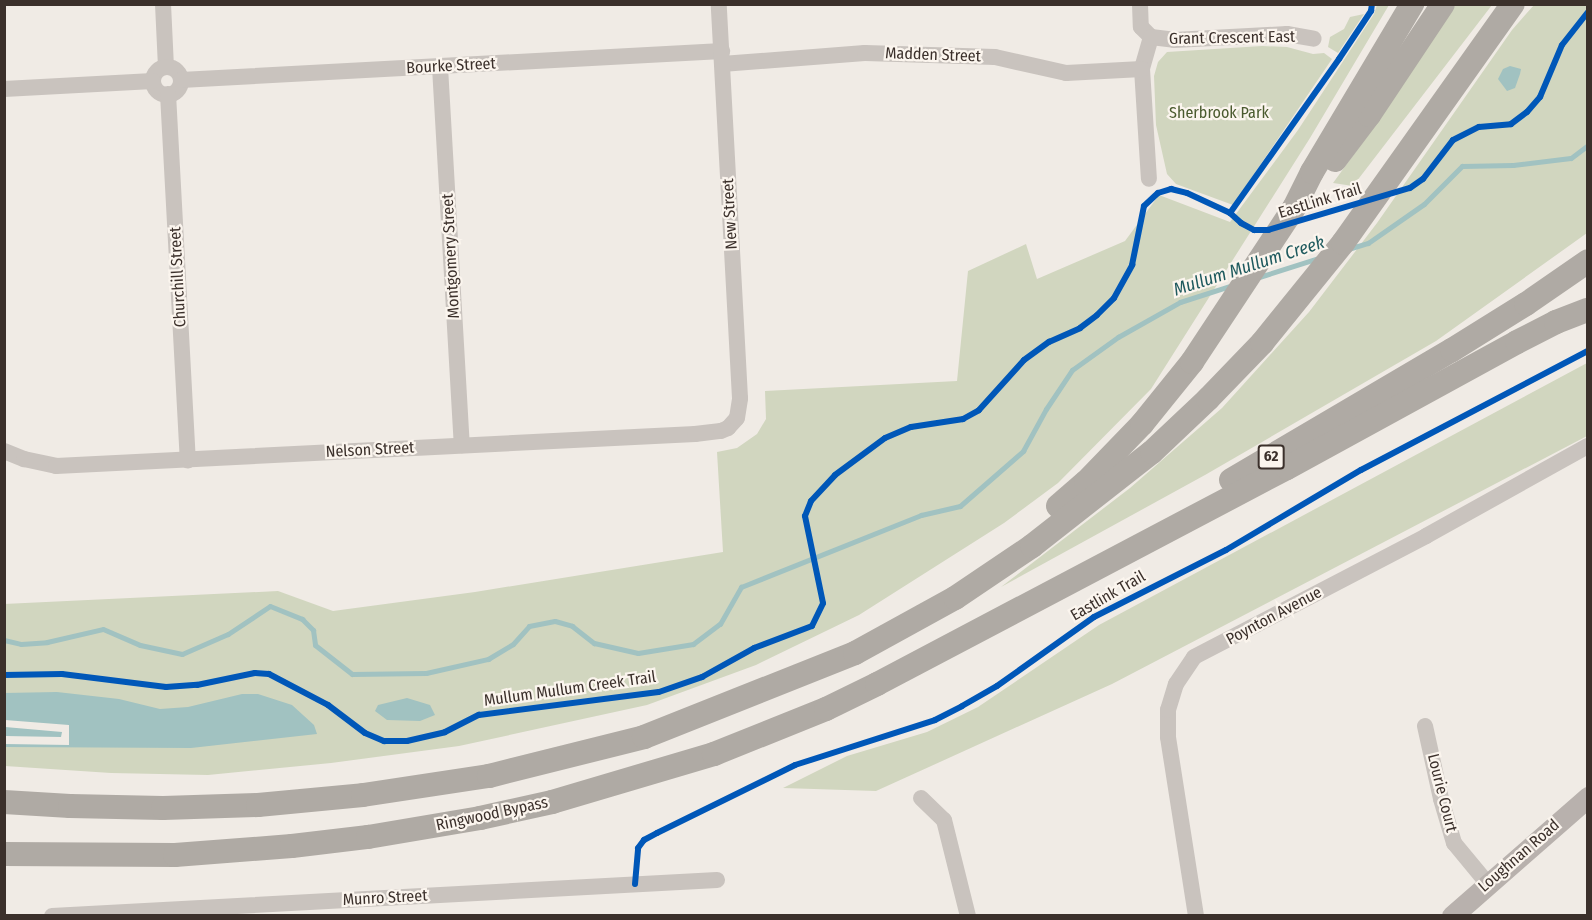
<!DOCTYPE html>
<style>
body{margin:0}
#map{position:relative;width:1592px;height:920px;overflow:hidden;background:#f0ebe5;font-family:"Fira Sans Condensed",sans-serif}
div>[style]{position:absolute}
.green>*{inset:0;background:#d1d6bf}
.water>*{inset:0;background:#a1c2c1}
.pier>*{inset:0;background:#f0ebe5}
.stream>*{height:5px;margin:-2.5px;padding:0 2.5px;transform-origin:2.5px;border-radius:2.5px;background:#a1c2c1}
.minor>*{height:16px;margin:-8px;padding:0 8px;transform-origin:8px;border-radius:8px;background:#c9c3be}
.minor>.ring{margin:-8px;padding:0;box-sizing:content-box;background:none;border:16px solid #c9c3be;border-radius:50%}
.major>*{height:21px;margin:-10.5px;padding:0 10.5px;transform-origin:10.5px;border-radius:10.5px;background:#b8b1ad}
.highway>*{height:24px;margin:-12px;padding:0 12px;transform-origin:12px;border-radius:12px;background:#afaaa4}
.cycleway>*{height:6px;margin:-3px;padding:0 3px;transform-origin:3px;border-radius:3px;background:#0057b8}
span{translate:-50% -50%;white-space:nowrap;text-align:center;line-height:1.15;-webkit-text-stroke:4.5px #fbf5ee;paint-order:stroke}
.shield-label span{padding:2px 4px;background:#fbf5ee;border:2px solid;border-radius:4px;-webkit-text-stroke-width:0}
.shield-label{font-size:15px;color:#3b302b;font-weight:700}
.street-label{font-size:16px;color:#3b302b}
.park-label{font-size:16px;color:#4a5a2e}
.water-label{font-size:18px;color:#1f5a5e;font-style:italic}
.frame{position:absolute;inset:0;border:6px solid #3b302b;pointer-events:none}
</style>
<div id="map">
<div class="green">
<i style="clip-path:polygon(1377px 5px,1389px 5px,1310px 138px,1151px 389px,1058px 483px,1004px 523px,859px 615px,756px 665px,647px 705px,459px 746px,331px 763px,208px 775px,111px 773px,5px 766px,4px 604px,278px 591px,333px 611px,475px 592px,723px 552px,717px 452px,737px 448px,757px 434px,766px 419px,765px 391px,957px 381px,968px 271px,1026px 244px,1037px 279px,1125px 241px,1159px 195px,1230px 222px,1298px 130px,1374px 14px)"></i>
<i style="clip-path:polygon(1452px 5px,1492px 5px,1353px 186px,1333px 183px,1376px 124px)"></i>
<i style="clip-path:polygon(1534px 5px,1587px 5px,1587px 233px,1436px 341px,1205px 475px,1001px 587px,1130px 488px,1222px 408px,1309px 312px,1377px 223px,1512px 30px)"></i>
<i style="clip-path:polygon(1364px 14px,1338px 53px,1328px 47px,1330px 37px,1344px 29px,1350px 17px)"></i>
<i style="clip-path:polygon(1262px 46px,1287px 47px,1313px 54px,1324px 53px,1332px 59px,1233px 205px,1176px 184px,1167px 174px,1156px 125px,1154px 76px,1158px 62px,1167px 52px)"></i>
<i style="clip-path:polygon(1587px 363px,1587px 436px,1112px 684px,876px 791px,783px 788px,847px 756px,927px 732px,978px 707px,1099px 625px)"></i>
</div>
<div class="water">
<i style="clip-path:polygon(1510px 66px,1521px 69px,1520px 74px,1515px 88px,1507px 91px,1498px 79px,1503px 69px)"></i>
<i style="clip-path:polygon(57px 692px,119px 699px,160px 709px,188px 707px,242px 694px,258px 694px,292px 705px,314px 725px,317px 734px,191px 748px,5px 747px,4px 693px)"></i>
<i style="clip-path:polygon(407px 698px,430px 705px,435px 715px,420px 721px,387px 720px,375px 711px,378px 705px)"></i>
</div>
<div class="pier">
<i style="clip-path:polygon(5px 720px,69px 725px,69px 745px,5px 744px,5px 736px,61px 737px,62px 732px,5px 727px)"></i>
</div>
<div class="stream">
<i style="left:1348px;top:249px;width:21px;rotate:-17deg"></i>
<i style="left:1368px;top:243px;width:68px;rotate:-34.9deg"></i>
<i style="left:1424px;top:204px;width:54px;rotate:-45deg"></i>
<i style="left:1462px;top:166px;width:51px;rotate:-1.1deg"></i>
<i style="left:1513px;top:165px;width:58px;rotate:-6.9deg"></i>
<i style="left:1571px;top:158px;width:21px;rotate:-37deg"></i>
<i style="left:1259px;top:277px;width:63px;rotate:-17.6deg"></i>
<i style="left:4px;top:640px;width:17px;rotate:13deg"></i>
<i style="left:21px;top:644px;width:26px;rotate:-4deg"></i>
<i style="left:47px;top:642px;width:57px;rotate:-13.1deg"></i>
<i style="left:103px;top:629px;width:40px;rotate:23.4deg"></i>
<i style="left:140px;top:645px;width:43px;rotate:12.1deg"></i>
<i style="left:182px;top:654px;width:50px;rotate:-23.5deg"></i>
<i style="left:228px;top:634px;width:50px;rotate:-33.7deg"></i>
<i style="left:270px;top:606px;width:35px;rotate:22deg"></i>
<i style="left:302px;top:619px;width:16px;rotate:45deg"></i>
<i style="left:313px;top:630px;width:15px;rotate:82deg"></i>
<i style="left:315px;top:645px;width:47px;rotate:38.1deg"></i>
<i style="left:352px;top:674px;width:74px;rotate:-0.8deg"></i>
<i style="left:426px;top:673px;width:64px;rotate:-12.7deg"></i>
<i style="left:488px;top:659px;width:29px;rotate:-31deg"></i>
<i style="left:513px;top:644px;width:24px;rotate:-48deg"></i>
<i style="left:529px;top:626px;width:26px;rotate:-11deg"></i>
<i style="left:555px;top:621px;width:18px;rotate:16deg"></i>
<i style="left:572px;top:626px;width:28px;rotate:38deg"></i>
<i style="left:594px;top:643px;width:45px;rotate:12.8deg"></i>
<i style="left:638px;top:653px;width:56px;rotate:-9.3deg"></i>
<i style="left:693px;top:644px;width:34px;rotate:-37deg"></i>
<i style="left:720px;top:624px;width:43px;rotate:-60.4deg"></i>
<i style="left:741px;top:587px;width:194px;rotate:-21.8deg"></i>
<i style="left:921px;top:515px;width:40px;rotate:-13deg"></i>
<i style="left:960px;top:506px;width:84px;rotate:-41.1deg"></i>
<i style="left:1023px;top:451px;width:48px;rotate:-61.3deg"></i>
<i style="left:1046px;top:409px;width:47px;rotate:-56.3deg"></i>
<i style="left:1072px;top:370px;width:57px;rotate:-35.7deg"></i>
<i style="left:1118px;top:337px;width:71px;rotate:-29.4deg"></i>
<i style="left:1180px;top:302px;width:56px;rotate:-17.8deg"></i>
</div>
<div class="minor">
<i style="left:163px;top:4px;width:63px;rotate:87.3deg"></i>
<i style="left:1140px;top:4px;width:23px;rotate:88deg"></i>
<i style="left:1141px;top:27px;width:14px;rotate:45deg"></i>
<i style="left:1151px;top:37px;width:33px;rotate:106deg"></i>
<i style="left:1142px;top:69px;width:110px;rotate:86.4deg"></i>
<i style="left:1151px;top:37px;width:23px;rotate:7deg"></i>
<i style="left:1174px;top:40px;width:113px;rotate:-3deg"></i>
<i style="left:1287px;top:34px;width:27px;rotate:10deg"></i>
<i style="left:722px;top:64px;width:143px;rotate:-4.4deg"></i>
<i style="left:865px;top:53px;width:130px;rotate:1.8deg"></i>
<i style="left:995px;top:57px;width:73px;rotate:12.7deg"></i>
<i style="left:1066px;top:73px;width:76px;rotate:-3deg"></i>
<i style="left:440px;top:67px;width:379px;rotate:86.7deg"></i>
<i class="ring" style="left:153px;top:67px;width:12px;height:12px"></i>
<i style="left:181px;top:80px;width:542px;rotate:-3.07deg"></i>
<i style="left:4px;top:89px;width:149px;rotate:-3.1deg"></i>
<i style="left:168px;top:94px;width:367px;rotate:86.9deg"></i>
<i style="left:4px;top:451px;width:22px;rotate:22deg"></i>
<i style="left:24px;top:459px;width:33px;rotate:12deg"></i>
<i style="left:56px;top:466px;width:640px;rotate:-2.87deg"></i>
<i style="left:695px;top:434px;width:26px;rotate:-7deg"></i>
<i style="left:721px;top:431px;width:8px;rotate:-23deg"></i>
<i style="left:728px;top:428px;width:13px;rotate:-48deg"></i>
<i style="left:737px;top:418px;width:20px;rotate:-81deg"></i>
<i style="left:740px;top:398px;width:395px;rotate:-93.1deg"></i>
<i style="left:1425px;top:726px;width:75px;rotate:77.6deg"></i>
<i style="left:1441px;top:799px;width:46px;rotate:73.5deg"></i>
<i style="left:1454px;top:843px;width:53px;rotate:50.3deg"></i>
<i style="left:921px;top:798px;width:32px;rotate:44deg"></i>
<i style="left:944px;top:820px;width:99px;rotate:76deg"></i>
<i style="left:52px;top:916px;width:666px;rotate:-3.1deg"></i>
<i style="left:1196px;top:916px;width:181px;rotate:-98.9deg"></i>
<i style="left:1168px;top:737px;width:27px;rotate:-90deg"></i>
<i style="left:1168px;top:710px;width:27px;rotate:-73deg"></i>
<i style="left:1176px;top:684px;width:32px;rotate:-56deg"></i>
<i style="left:1194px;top:657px;width:262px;rotate:-27.5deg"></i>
<i style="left:1426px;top:536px;width:185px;rotate:-29.1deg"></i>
</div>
<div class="major">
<i style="left:1452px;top:916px;width:181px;rotate:-41.2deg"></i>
</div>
<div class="highway">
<i style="left:1335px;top:160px;width:56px;rotate:-52.9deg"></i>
<i style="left:1369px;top:115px;width:133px;rotate:-56.3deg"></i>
<i style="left:1231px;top:480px;width:256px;rotate:-30.5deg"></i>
<i style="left:1452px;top:350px;width:87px;rotate:-31.9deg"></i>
<i style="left:1526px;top:304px;width:75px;rotate:-34.7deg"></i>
<i style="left:1058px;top:506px;width:37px;rotate:-41deg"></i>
<i style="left:1086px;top:482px;width:81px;rotate:-46deg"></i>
<i style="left:1142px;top:424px;width:80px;rotate:-51.1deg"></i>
<i style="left:1192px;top:362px;width:185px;rotate:-56.5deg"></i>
<i style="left:1294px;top:208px;width:40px;rotate:-63.4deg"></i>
<i style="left:1312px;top:172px;width:196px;rotate:-59.2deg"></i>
<i style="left:4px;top:802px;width:66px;rotate:3.5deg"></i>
<i style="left:70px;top:806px;width:93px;rotate:1.2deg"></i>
<i style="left:163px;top:808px;width:95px;rotate:-1.8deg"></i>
<i style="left:258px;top:805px;width:105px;rotate:-5.4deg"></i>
<i style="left:363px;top:795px;width:127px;rotate:-8.6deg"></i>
<i style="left:489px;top:776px;width:160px;rotate:-14.1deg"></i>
<i style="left:644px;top:737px;width:227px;rotate:-21.7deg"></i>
<i style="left:855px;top:653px;width:114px;rotate:-28.8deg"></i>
<i style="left:955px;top:598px;width:93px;rotate:-34deg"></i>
<i style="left:1032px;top:546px;width:152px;rotate:-38.1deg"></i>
<i style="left:1152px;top:452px;width:77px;rotate:-43.4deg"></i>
<i style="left:1208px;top:399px;width:78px;rotate:-46deg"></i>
<i style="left:1262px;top:343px;width:129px;rotate:-51deg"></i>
<i style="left:1343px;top:243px;width:293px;rotate:-54.6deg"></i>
<i style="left:4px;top:854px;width:171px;rotate:0.3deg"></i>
<i style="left:175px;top:855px;width:117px;rotate:-4.4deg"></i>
<i style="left:292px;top:846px;width:77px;rotate:-6.8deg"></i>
<i style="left:368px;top:837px;width:114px;rotate:-9.6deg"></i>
<i style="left:480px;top:818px;width:74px;rotate:-12.5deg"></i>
<i style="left:552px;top:802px;width:169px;rotate:-16.5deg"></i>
<i style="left:714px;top:754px;width:121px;rotate:-21.9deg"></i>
<i style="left:826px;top:709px;width:57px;rotate:-26.1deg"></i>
<i style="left:877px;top:684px;width:463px;rotate:-27.8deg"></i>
<i style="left:1287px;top:468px;width:262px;rotate:-28.7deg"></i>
<i style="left:1517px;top:342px;width:44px;rotate:-27.1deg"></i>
<i style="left:1556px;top:322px;width:34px;rotate:-21deg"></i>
</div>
<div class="cycleway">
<i style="left:1230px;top:213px;width:189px;rotate:-54.7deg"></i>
<i style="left:1339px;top:59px;width:58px;rotate:-56.3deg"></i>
<i style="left:1371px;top:11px;width:7px;rotate:-82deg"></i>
<i style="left:4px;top:675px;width:58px;rotate:-1deg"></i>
<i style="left:62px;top:674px;width:105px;rotate:7.1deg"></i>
<i style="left:166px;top:687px;width:31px;rotate:-4deg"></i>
<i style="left:197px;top:685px;width:59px;rotate:-11.7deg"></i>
<i style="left:255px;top:673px;width:14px;rotate:4deg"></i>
<i style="left:269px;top:674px;width:67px;rotate:27.7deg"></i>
<i style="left:328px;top:705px;width:46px;rotate:37.1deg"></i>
<i style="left:365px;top:733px;width:21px;rotate:23deg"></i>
<i style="left:384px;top:741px;width:23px"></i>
<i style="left:407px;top:741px;width:39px;rotate:-13deg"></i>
<i style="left:445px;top:732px;width:38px;rotate:-27deg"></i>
<i style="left:479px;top:715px;width:181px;rotate:-7.3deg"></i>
<i style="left:659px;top:692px;width:46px;rotate:-19.2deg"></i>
<i style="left:702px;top:677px;width:60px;rotate:-29.1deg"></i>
<i style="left:754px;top:648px;width:62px;rotate:-20.8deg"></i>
<i style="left:812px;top:626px;width:25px;rotate:-64deg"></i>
<i style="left:823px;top:603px;width:89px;rotate:-101.7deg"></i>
<i style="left:805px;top:516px;width:16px;rotate:-68deg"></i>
<i style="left:811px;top:501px;width:35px;rotate:-47deg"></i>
<i style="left:835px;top:475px;width:62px;rotate:-36.5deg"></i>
<i style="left:885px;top:438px;width:28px;rotate:-23deg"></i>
<i style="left:911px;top:427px;width:53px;rotate:-8.7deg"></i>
<i style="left:963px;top:419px;width:18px;rotate:-29deg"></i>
<i style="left:979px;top:410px;width:67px;rotate:-48deg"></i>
<i style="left:1024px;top:360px;width:31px;rotate:-36deg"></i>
<i style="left:1049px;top:342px;width:34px;rotate:-24deg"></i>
<i style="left:1080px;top:328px;width:21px;rotate:-37deg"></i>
<i style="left:1097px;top:315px;width:24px;rotate:-45deg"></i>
<i style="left:1114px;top:298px;width:38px;rotate:-61deg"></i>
<i style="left:1132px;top:265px;width:60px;rotate:-78.5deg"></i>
<i style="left:1144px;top:206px;width:19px;rotate:-43deg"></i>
<i style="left:1158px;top:193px;width:14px;rotate:-17deg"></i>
<i style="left:1171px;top:189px;width:16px;rotate:14deg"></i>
<i style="left:1187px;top:193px;width:47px;rotate:24.9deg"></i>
<i style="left:1230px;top:213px;width:15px;rotate:42deg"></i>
<i style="left:1241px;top:223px;width:15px;rotate:28deg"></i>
<i style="left:1254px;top:230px;width:14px"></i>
<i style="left:1268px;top:230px;width:148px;rotate:-16.5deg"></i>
<i style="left:1410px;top:188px;width:16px;rotate:-35deg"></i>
<i style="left:1423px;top:179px;width:49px;rotate:-52.4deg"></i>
<i style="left:1453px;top:140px;width:29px;rotate:-27deg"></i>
<i style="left:1479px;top:127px;width:32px;rotate:-5deg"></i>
<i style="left:1511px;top:124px;width:20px;rotate:-37deg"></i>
<i style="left:1527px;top:112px;width:20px;rotate:-49deg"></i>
<i style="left:1540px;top:97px;width:56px;rotate:-67.1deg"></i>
<i style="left:1562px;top:45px;width:42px;rotate:-51.8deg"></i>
<i style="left:635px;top:884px;width:36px;rotate:-85deg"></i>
<i style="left:638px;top:848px;width:10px;rotate:-53deg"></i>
<i style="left:644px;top:840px;width:15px;rotate:-28deg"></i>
<i style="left:657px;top:833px;width:154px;rotate:-26.2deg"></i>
<i style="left:795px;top:765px;width:147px;rotate:-17.8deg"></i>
<i style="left:935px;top:720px;width:30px;rotate:-27deg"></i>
<i style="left:962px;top:706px;width:40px;rotate:-29.7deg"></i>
<i style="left:997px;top:686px;width:119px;rotate:-35.4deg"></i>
<i style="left:1094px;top:617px;width:148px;rotate:-26.9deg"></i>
<i style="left:1226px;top:550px;width:157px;rotate:-30.7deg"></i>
<i style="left:1361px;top:470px;width:256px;rotate:-27.7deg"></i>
</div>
<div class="shield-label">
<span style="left:1271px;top:457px">62</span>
</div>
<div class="street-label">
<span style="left:1232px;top:38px;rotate:-1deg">Grant Crescent East</span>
<span style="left:933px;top:55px;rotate:2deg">Madden Street</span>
<span style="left:451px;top:66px;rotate:-3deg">Bourke Street</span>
<span style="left:1320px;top:201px;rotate:-17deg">EastLink Trail</span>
<span style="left:730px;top:214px;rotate:-93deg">New Street</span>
<span style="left:451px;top:256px;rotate:-93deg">Montgomery Street</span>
<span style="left:178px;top:277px;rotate:-93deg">Churchill Street</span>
<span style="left:370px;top:450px;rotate:-3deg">Nelson Street</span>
<span style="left:1108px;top:596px;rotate:-30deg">Eastlink Trail</span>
<span style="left:1274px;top:616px;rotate:-28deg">Poynton Avenue</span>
<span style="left:570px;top:689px;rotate:-8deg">Mullum Mullum Creek Trail</span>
<span style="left:1442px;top:793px;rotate:76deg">Lourie Court</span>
<span style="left:492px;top:814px;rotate:-12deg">Ringwood Bypass</span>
<span style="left:1519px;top:856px;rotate:-41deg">Loughnan Road</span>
<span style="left:385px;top:898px;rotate:-3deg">Munro Street</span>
</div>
<div class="park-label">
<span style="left:1219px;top:113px">Sherbrook Park</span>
</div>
<div class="water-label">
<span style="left:1249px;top:266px;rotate:-18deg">Mullum Mullum Creek</span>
</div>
<div class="frame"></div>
</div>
